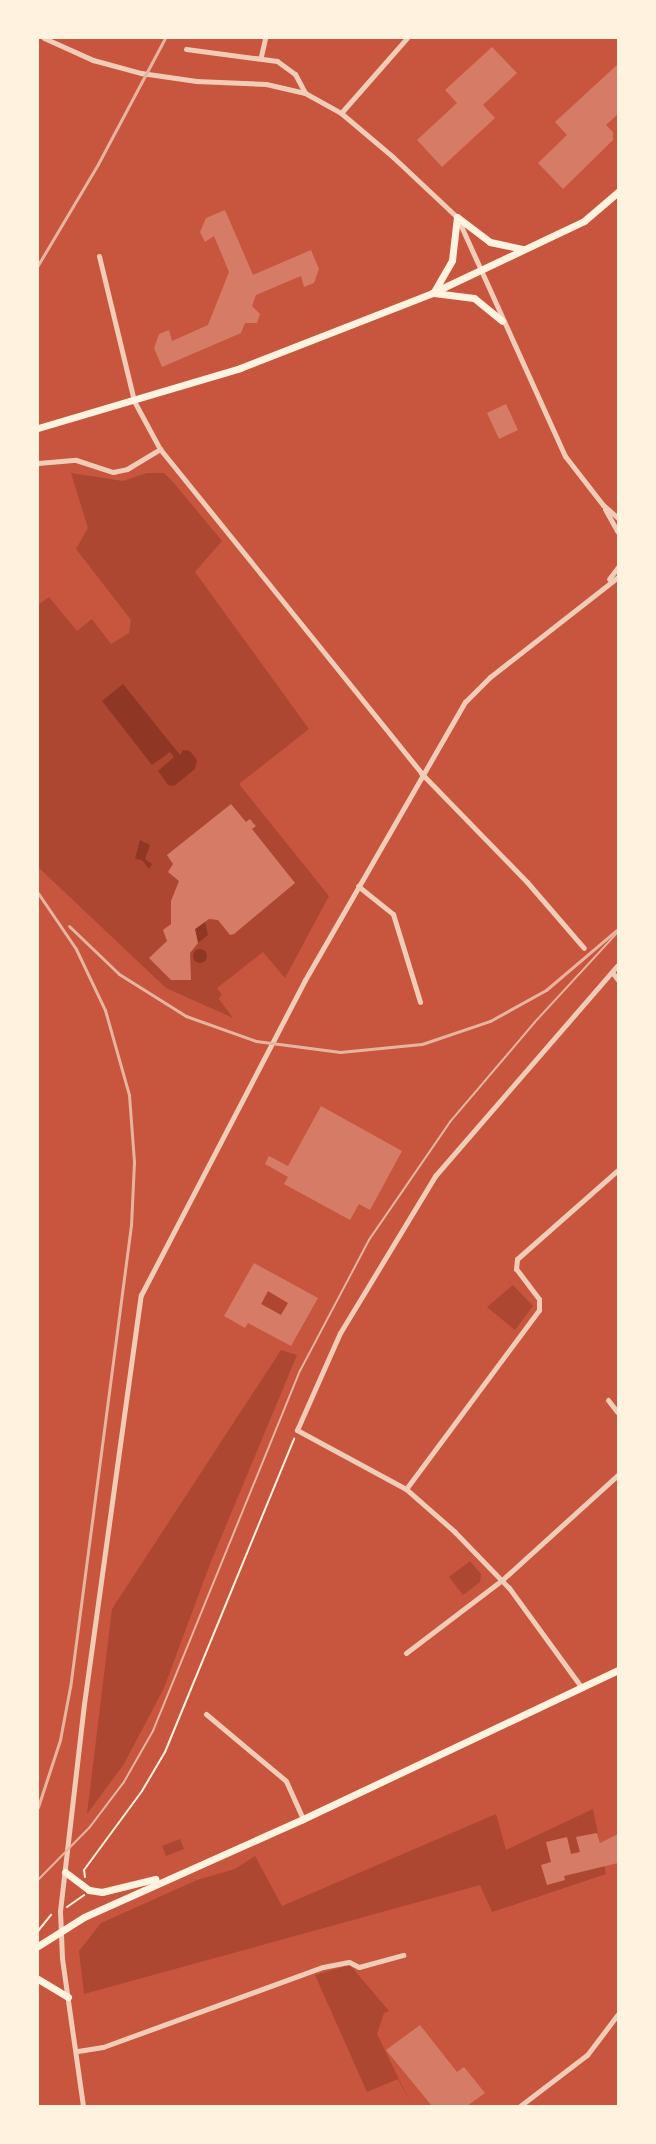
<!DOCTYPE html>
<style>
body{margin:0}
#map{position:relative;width:656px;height:2144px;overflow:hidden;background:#c8553d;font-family:"Exo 2",sans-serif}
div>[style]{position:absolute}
.green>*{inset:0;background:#ae4732}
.water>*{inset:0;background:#8f3625}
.round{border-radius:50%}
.building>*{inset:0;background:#d67c66}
.path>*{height:2px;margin:-1px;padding:0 1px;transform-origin:1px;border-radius:1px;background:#fff3e0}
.minor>*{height:5px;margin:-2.5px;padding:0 2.5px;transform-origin:2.5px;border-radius:2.5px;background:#f1ccb7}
.secondary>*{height:7px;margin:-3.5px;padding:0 3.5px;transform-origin:3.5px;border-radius:3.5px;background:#fff3e0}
.tram>*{height:1.5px;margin:-0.75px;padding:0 0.75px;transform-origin:0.75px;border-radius:0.75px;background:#e9b49f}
.rail>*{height:3px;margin:-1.5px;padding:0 1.5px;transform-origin:1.5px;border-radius:1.5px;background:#e9b49f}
span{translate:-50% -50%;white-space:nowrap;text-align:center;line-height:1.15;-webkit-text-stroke:6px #fff3e0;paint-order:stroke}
.frame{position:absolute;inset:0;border:39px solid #fff3e0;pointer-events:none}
</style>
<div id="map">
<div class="green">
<i style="clip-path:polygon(71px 473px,123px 481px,147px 473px,164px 473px,174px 483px,222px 541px,195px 572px,309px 729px,239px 784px,329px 896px,285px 978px,263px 952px,217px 988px,222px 995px,219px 999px,233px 1018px,166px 988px,38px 867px,38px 605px,49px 597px,77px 631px,92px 619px,111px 644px,129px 633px,131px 620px,76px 549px,88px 528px)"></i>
<i style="clip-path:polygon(513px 1285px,533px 1306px,515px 1330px,487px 1307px)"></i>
<i style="clip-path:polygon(268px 1291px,288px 1303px,281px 1315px,261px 1304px)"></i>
<i style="clip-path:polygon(281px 1350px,297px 1355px,210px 1564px,164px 1688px,124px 1764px,87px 1814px,112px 1609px)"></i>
<i style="clip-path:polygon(470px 1561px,481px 1574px,480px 1582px,463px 1595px,449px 1577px)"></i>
<i style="clip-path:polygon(593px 1809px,606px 1874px,492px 1912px,480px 1885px,84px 1994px,79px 1951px,101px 1923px,197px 1880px,235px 1869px,255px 1856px,282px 1906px,496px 1814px,506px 1850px)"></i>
<i style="clip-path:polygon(180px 1839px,184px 1849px,166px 1856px,162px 1846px)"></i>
<i style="clip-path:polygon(350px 1965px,389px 2011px,384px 2013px,377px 2034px,412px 2106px,398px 2079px,367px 2092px,315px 1975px)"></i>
</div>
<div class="water">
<i style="clip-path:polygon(123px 684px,180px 755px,183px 750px,190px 751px,197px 760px,195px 769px,174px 786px,168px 785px,158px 771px,174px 757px,170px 752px,152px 765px,102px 701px)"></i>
<i style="clip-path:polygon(140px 840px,150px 845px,145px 859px,152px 864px,149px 869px,142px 860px,135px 859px)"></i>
<i style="clip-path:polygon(205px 922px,208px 935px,198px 943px,195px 929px)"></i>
<i class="round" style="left:193px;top:949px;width:14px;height:14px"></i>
</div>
<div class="building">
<i style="clip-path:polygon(492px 47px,517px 73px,483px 105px,495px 118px,442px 167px,417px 140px,457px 103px,445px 90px)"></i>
<i style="clip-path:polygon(618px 64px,618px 114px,606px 125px,613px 132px,613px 140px,563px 189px,538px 163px,567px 135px,555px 122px)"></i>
<i style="clip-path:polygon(225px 210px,253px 275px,311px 250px,319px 269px,314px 283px,304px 287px,301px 276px,256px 295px,252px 306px,260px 314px,257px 323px,245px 323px,241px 333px,162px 367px,154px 348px,159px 334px,169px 330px,172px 341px,208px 325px,229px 272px,214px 236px,205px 242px,200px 232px,206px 218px)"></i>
<i style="clip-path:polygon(506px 404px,518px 430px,499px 439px,487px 413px)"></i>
<i style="clip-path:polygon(231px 804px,246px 822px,250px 819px,253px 823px,256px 826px,252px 829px,295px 883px,234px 934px,230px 935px,218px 920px,209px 919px,195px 929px,198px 943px,190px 953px,191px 980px,171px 980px,149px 958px,167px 941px,163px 930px,171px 924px,171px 901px,179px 881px,168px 872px,173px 864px,167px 855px)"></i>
<i style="clip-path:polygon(321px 1106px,402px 1151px,370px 1210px,359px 1204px,350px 1220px,284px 1184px,288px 1177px,265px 1164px,269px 1156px,288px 1166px)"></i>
<i style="clip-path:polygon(evenodd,254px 1263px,318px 1298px,291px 1346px,248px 1323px,245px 1328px,224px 1316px,254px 1263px,268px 1291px,288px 1303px,281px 1315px,261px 1304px,268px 1291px)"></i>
<i style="clip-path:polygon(597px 1833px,600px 1843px,618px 1834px,618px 1863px,564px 1876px,565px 1880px,547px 1885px,541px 1865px,551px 1862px,546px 1842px,567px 1837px,571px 1854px,580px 1852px,576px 1837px)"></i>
<i style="clip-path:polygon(420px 2025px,457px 2072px,464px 2067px,485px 2093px,467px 2106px,432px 2106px,386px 2050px)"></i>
</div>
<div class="path">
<i style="left:85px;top:1877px;width:7px;rotate:-98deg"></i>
<i style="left:84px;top:1870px;width:98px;rotate:-53.7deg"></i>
<i style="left:142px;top:1791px;width:45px;rotate:-59.5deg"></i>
<i style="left:165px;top:1752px;width:339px;rotate:-67.6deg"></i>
<i style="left:67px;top:1907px;width:21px;rotate:-35deg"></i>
<i style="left:38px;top:1931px;width:21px;rotate:-51deg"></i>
</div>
<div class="minor">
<i style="left:44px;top:38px;width:54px;rotate:24.2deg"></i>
<i style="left:93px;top:60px;width:50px;rotate:15.2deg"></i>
<i style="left:141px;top:73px;width:56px;rotate:8.3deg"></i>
<i style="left:196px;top:81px;width:70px;rotate:2.5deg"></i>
<i style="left:266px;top:84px;width:40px;rotate:13deg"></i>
<i style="left:305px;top:93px;width:41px;rotate:29.1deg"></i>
<i style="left:341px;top:113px;width:68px;rotate:40.2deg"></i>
<i style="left:393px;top:157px;width:88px;rotate:43.2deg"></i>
<i style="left:457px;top:217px;width:262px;rotate:65.7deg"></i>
<i style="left:565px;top:456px;width:62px;rotate:52.2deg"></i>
<i style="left:603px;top:505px;width:20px;rotate:41deg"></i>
<i style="left:186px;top:49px;width:92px;rotate:7.5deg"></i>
<i style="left:277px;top:61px;width:22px;rotate:36deg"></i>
<i style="left:295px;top:74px;width:21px;rotate:62deg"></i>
<i style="left:261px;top:56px;width:18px;rotate:-77deg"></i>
<i style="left:341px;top:113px;width:100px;rotate:-48.7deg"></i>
<i style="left:99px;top:256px;width:149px;rotate:76.4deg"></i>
<i style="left:134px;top:401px;width:55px;rotate:61.6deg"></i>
<i style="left:160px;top:449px;width:416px;rotate:51.1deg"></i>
<i style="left:421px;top:773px;width:152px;rotate:45.8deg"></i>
<i style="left:527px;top:882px;width:87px;rotate:49.2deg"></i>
<i style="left:38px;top:463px;width:38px;rotate:-5deg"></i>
<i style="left:76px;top:460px;width:39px;rotate:18deg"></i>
<i style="left:113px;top:472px;width:14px;rotate:-12deg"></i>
<i style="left:127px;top:469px;width:39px;rotate:-31deg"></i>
<i style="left:605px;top:509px;width:26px;rotate:61deg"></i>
<i style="left:609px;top:579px;width:15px;rotate:-53deg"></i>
<i style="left:358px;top:886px;width:45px;rotate:38.7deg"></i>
<i style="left:393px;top:914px;width:92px;rotate:72.9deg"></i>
<i style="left:612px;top:972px;width:10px;rotate:53deg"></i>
<i style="left:608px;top:1400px;width:16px;rotate:52deg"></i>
<i style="left:406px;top:1489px;width:223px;rotate:-53.4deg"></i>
<i style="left:539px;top:1310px;width:11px;rotate:-90deg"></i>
<i style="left:539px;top:1299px;width:38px;rotate:-127deg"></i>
<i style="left:516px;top:1269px;width:10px;rotate:-84deg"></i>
<i style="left:517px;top:1259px;width:135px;rotate:-41.4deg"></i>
<i style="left:406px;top:1653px;width:121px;rotate:-37.2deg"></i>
<i style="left:502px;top:1580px;width:156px;rotate:-42.2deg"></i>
<i style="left:582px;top:1688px;width:124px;rotate:-126.1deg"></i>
<i style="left:509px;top:1588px;width:78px;rotate:-134deg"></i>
<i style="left:455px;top:1532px;width:65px;rotate:-138.7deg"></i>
<i style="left:406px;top:1489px;width:124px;rotate:-151.6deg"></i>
<i style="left:297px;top:1430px;width:106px;rotate:-66.1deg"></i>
<i style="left:340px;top:1333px;width:184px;rotate:-58.8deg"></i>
<i style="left:435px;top:1176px;width:279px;rotate:-49.1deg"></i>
<i style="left:206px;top:1714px;width:104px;rotate:39.9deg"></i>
<i style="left:286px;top:1781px;width:42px;rotate:65.9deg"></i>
<i style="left:78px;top:2051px;width:25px;rotate:-9deg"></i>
<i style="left:103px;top:2047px;width:234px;rotate:-20deg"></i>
<i style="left:323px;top:1967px;width:26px;rotate:-11deg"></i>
<i style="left:349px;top:1962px;width:11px;rotate:27deg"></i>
<i style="left:359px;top:1967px;width:46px;rotate:-15.3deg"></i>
<i style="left:83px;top:2106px;width:149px;rotate:-98.1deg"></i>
<i style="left:62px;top:1958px;width:47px;rotate:-92.4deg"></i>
<i style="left:60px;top:1911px;width:208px;rotate:-83.4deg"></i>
<i style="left:84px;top:1704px;width:413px;rotate:-82.1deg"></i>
<i style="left:141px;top:1295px;width:355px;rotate:-62.5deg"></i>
<i style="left:305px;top:980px;width:321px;rotate:-60.1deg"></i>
<i style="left:465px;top:702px;width:35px;rotate:-45deg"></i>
<i style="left:490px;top:677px;width:162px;rotate:-38deg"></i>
<i style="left:520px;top:2106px;width:84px;rotate:-37.3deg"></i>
<i style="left:587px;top:2055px;width:51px;rotate:-52.9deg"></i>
</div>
<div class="secondary">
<i style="left:457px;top:217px;width:41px;rotate:37.1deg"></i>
<i style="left:490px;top:242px;width:34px;rotate:12deg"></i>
<i style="left:435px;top:290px;width:34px;rotate:-60deg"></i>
<i style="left:452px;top:260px;width:43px;rotate:-83.4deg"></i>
<i style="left:434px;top:293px;width:40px;rotate:7.1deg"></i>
<i style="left:474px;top:298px;width:36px;rotate:39deg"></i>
<i style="left:38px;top:428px;width:211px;rotate:-16.5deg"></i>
<i style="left:240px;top:368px;width:206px;rotate:-21.3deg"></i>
<i style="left:432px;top:293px;width:168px;rotate:-25.3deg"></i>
<i style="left:584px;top:221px;width:45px;rotate:-40.5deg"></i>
<i style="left:65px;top:1872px;width:30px;rotate:37deg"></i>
<i style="left:89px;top:1890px;width:13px;rotate:9deg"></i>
<i style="left:102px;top:1892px;width:55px;rotate:-13.8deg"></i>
<i style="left:38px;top:1946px;width:54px;rotate:-32.2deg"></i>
<i style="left:84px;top:1917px;width:240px;rotate:-24.1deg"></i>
<i style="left:303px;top:1819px;width:348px;rotate:-25.3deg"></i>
<i style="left:38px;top:1979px;width:35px;rotate:31deg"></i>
</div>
<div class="tram">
<i style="left:38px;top:1880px;width:74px;rotate:-45.5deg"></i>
<i style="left:90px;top:1827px;width:56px;rotate:-52.9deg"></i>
<i style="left:124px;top:1782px;width:59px;rotate:-60.4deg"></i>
<i style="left:153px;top:1731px;width:389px;rotate:-67.8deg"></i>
<i style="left:300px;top:1371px;width:148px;rotate:-62.2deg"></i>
<i style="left:369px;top:1240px;width:143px;rotate:-55.5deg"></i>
<i style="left:450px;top:1122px;width:131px;rotate:-49.6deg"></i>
<i style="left:535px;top:1022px;width:122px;rotate:-47.3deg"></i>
</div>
<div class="rail">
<i style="left:38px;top:265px;width:117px;rotate:-59.3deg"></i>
<i style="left:98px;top:164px;width:143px;rotate:-62deg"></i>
<i style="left:38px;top:893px;width:68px;rotate:55.8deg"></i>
<i style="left:76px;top:949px;width:68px;rotate:64.6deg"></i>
<i style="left:105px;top:1010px;width:88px;rotate:74.2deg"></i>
<i style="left:129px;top:1095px;width:67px;rotate:85.7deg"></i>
<i style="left:134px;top:1162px;width:63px;rotate:92.7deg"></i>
<i style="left:131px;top:1225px;width:466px;rotate:97.5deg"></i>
<i style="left:70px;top:1687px;width:54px;rotate:100.7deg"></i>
<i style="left:60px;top:1740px;width:71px;rotate:108.2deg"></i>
<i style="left:69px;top:926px;width:69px;rotate:43.8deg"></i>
<i style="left:119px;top:974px;width:79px;rotate:32.1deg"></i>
<i style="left:186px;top:1016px;width:74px;rotate:19.7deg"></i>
<i style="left:256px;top:1041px;width:85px;rotate:7.5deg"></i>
<i style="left:340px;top:1052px;width:82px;rotate:-5.6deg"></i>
<i style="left:422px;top:1044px;width:72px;rotate:-18.7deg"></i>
<i style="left:490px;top:1021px;width:64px;rotate:-29deg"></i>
<i style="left:546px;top:990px;width:94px;rotate:-40.3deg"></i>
</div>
<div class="frame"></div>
</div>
